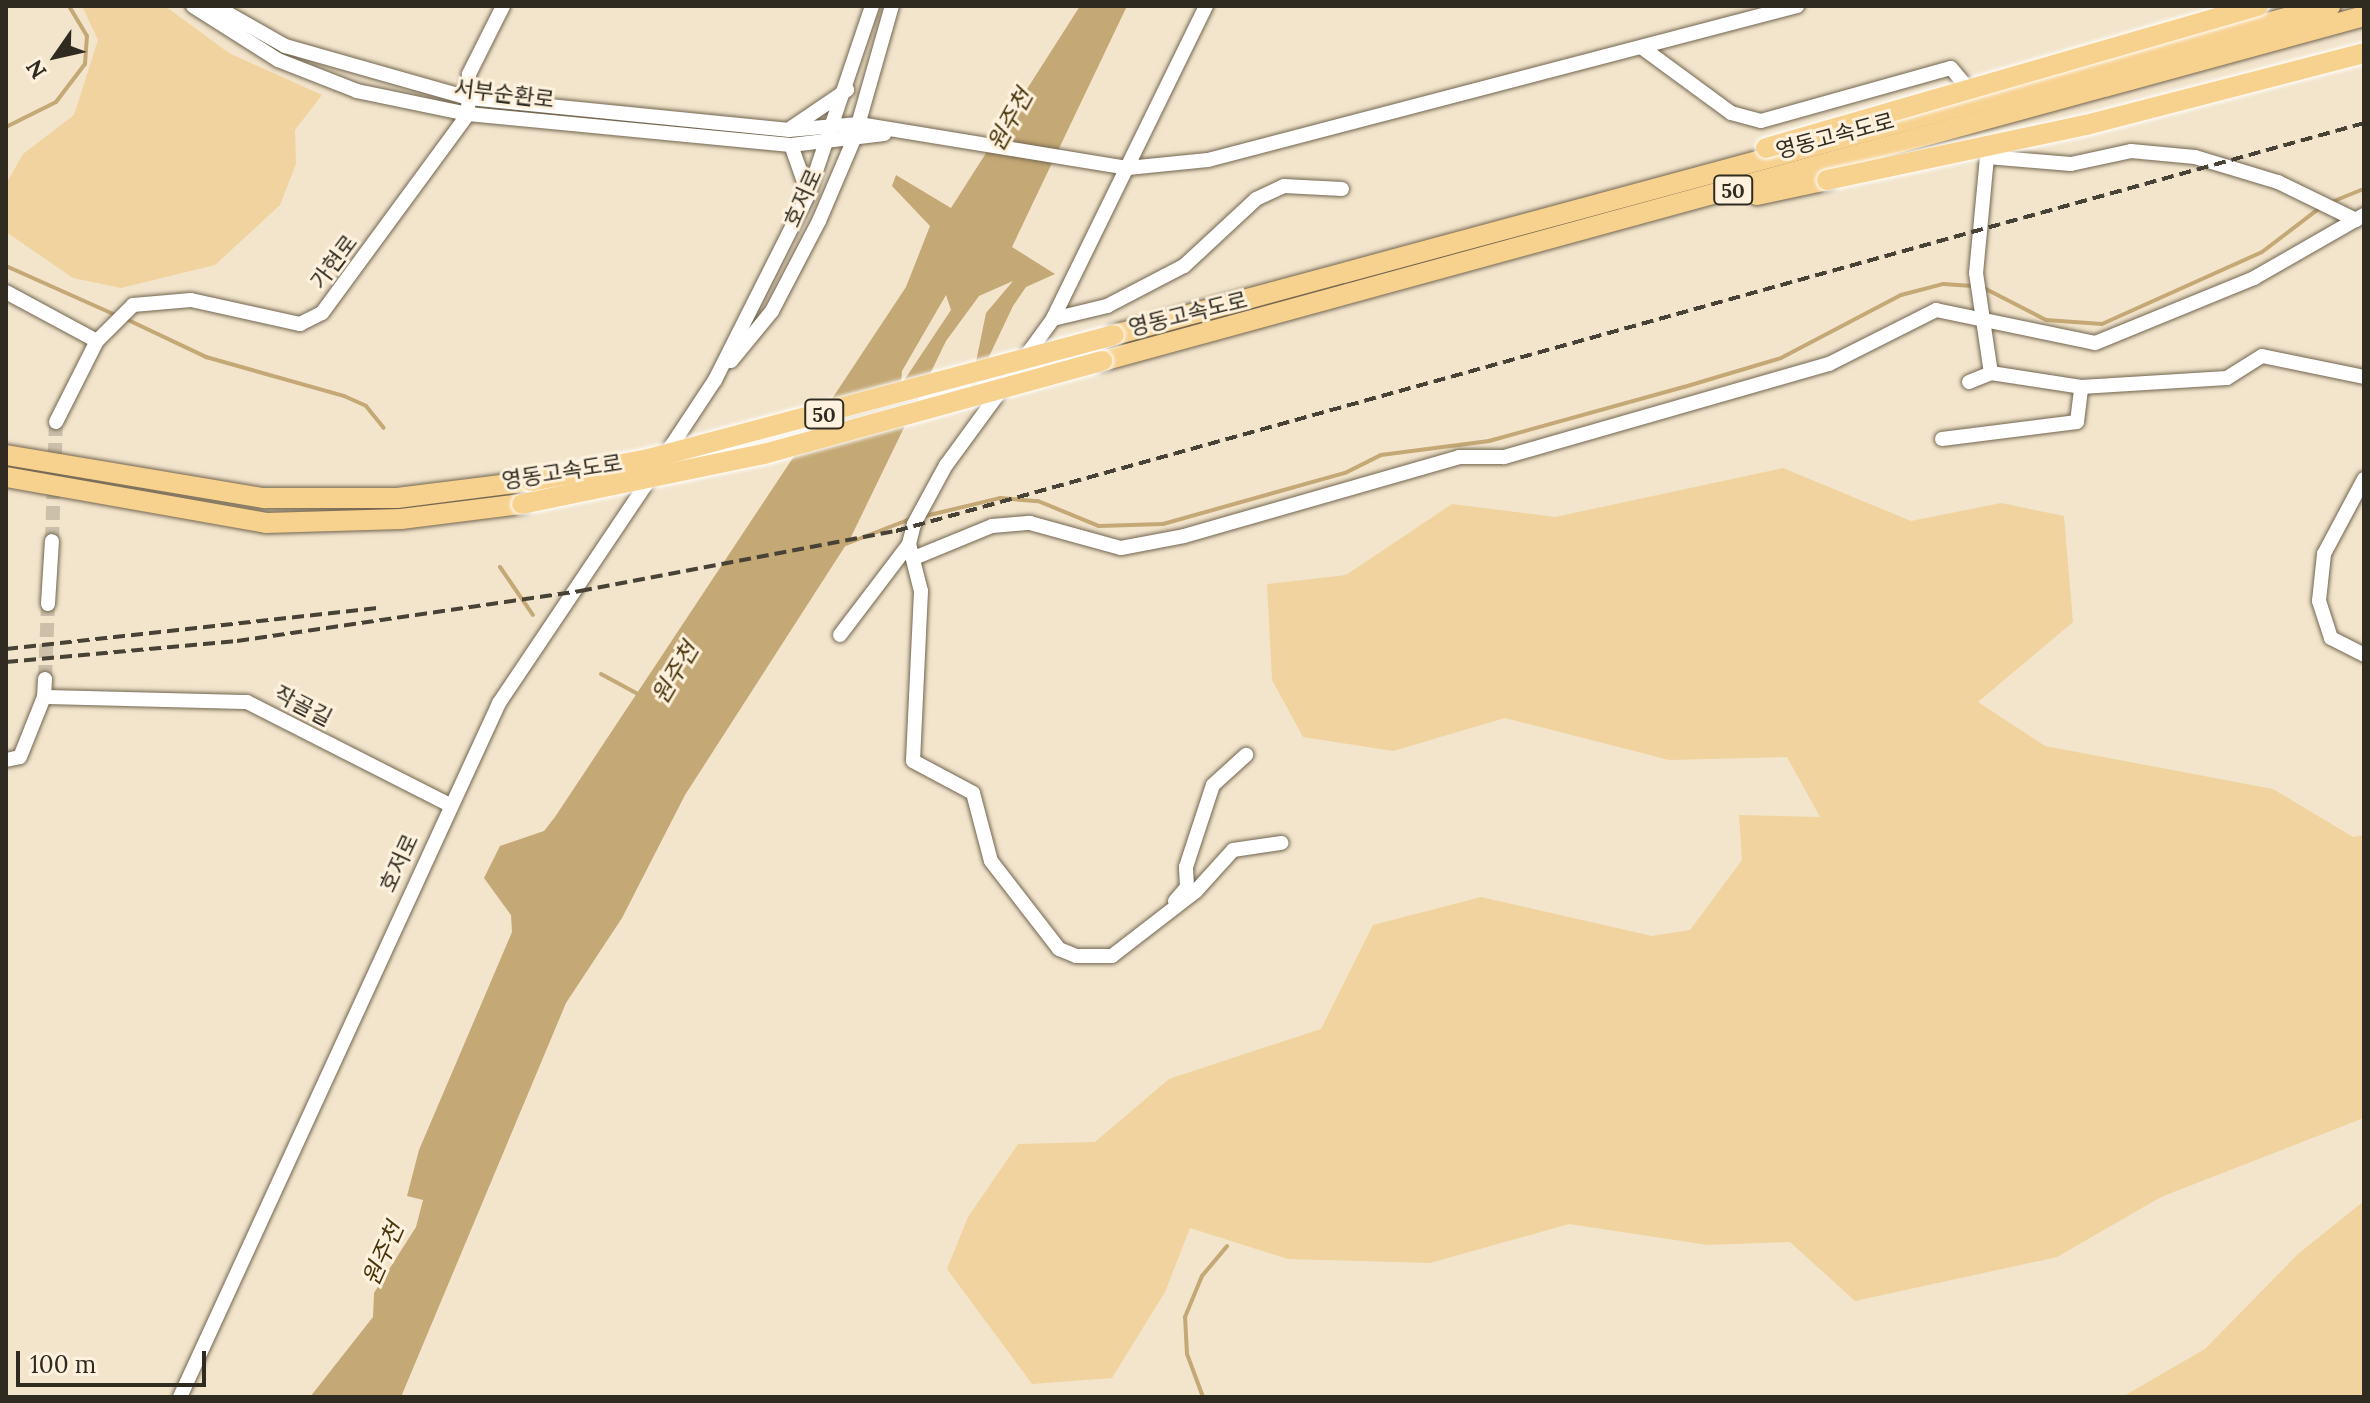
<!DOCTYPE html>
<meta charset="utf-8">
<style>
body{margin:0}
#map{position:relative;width:2370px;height:1403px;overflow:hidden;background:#f3e5cc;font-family:Lora,"Noto Sans KR",serif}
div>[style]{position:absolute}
.green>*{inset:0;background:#f0d39f}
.water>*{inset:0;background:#c4a875}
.stream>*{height:4px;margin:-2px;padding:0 2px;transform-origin:2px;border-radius:2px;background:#c4a875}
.minor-tunnel>*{height:14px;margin-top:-7px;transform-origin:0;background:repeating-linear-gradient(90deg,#ccc0aa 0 14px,transparent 0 21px)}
.roads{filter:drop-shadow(0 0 2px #726550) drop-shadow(0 0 2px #726550)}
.minor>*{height:14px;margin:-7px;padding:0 7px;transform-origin:7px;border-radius:7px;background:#fff}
.highway>*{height:20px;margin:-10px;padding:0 10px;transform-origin:10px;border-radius:10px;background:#f7d18e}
.rail>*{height:4px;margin-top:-2px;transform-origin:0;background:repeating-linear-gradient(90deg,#484236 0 12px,transparent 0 18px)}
.bridges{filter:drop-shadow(0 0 2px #fff) drop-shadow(0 0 2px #fff)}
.highway-bridge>*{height:20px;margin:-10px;padding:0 10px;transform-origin:10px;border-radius:10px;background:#f7d18e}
span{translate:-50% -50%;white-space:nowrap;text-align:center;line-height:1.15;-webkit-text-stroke:6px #fef2de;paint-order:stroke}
.shield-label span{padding:2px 6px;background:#fef2de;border:2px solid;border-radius:6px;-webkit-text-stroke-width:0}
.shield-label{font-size:20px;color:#302b21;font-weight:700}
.street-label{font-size:22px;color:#302b21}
.water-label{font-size:24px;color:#49350b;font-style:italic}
.frame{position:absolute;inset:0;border:8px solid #302b21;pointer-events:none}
.north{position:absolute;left:16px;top:16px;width:80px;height:80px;-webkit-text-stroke:6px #fef2de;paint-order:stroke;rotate:236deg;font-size:22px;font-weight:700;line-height:32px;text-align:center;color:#302b21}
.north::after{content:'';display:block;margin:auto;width:28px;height:36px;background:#302b21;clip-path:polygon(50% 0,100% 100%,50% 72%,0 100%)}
.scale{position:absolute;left:16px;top:1351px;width:190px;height:36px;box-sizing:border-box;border:4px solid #302b21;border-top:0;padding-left:10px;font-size:24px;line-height:28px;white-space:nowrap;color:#302b21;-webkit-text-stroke:6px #fef2de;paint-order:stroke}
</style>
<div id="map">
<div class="green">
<i style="clip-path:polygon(82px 6px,165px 6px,229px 53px,322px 95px,295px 130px,296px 164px,280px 205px,215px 265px,121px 288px,73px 278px,6px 232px,6px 184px,23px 154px,74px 115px,98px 40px)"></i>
<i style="clip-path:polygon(1783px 468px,1911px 521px,2001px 503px,2064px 516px,2073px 622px,1978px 702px,2045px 746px,2273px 789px,2353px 837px,2364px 835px,2364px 1118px,2161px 1197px,2057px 1257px,1855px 1301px,1790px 1242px,1708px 1245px,1569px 1224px,1430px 1263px,1288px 1259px,1190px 1228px,1165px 1292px,1112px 1378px,1032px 1384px,947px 1269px,968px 1217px,1018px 1144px,1095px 1142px,1169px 1079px,1321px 1029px,1373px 925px,1481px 897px,1652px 936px,1690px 930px,1742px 860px,1739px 815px,1820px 817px,1787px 757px,1669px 760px,1505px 718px,1393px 751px,1303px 737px,1272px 680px,1267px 584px,1346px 575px,1452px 504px,1555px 517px)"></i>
<i style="clip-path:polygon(2364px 1201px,2364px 1397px,2122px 1397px,2205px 1349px,2298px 1254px)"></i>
</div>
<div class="water">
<i style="clip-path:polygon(evenodd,1080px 6px,1127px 6px,1012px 247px,1055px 274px,1026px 287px,1013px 306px,968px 401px,986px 313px,1013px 281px,979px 296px,946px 341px,851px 537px,685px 795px,622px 918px,566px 1003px,401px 1397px,310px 1397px,373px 1317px,374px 1293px,416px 1227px,423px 1200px,407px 1196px,419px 1150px,512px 932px,511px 915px,484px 878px,500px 846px,544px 831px,555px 817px,906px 287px,930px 226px,892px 186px,896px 175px,951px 208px,1080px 6px,946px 295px,951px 310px,901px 385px,902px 371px,946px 295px)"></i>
</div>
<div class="stream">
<i style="left:6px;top:127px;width:56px;rotate:-26.6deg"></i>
<i style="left:56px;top:102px;width:48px;rotate:-52.7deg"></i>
<i style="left:85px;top:64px;width:28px;rotate:-86deg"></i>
<i style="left:87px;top:36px;width:35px;rotate:-121deg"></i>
<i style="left:2329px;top:203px;width:38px;rotate:-22deg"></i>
<i style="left:6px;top:266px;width:123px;rotate:24.1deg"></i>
<i style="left:1982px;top:287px;width:72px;rotate:27.3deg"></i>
<i style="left:2046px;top:320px;width:56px;rotate:4.1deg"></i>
<i style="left:2102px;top:324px;width:175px;rotate:-24.2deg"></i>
<i style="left:2262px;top:252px;width:74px;rotate:-37.3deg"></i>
<i style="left:126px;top:319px;width:89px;rotate:25.4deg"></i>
<i style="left:206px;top:357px;width:143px;rotate:15.8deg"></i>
<i style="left:344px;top:396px;width:24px;rotate:24deg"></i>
<i style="left:366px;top:406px;width:28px;rotate:51deg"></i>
<i style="left:921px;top:517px;width:81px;rotate:-13.5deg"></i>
<i style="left:1000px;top:498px;width:38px;rotate:5deg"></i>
<i style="left:1038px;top:501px;width:66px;rotate:22.3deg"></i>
<i style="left:1099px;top:526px;width:64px;rotate:-1.8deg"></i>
<i style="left:1163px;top:524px;width:189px;rotate:-15.7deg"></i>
<i style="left:1345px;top:473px;width:40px;rotate:-26.6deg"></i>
<i style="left:1381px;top:455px;width:109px;rotate:-7.4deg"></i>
<i style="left:1489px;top:441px;width:202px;rotate:-15.5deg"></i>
<i style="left:1684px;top:387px;width:101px;rotate:-16.6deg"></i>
<i style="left:1781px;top:358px;width:136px;rotate:-27.7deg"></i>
<i style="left:1901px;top:295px;width:43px;rotate:-14.7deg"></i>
<i style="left:1943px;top:284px;width:30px;rotate:4deg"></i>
<i style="left:843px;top:545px;width:75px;rotate:-21.1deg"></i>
<i style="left:500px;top:567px;width:58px;rotate:55.5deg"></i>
<i style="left:601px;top:674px;width:42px;rotate:28.4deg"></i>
<i style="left:1203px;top:1397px;width:46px;rotate:-110.4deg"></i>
<i style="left:1187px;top:1354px;width:37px;rotate:-93deg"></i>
<i style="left:1185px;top:1317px;width:44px;rotate:-67.5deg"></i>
<i style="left:1202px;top:1276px;width:39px;rotate:-50deg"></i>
</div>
<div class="minor-tunnel">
<i style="left:52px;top:541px;width:119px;rotate:-88.1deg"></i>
<i style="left:45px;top:679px;width:75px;rotate:-87.7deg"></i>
</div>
<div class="roads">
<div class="minor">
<i style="left:193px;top:6px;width:101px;rotate:32.4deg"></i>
<i style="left:278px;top:60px;width:85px;rotate:21.4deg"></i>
<i style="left:357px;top:91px;width:113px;rotate:11.7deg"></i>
<i style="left:468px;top:114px;width:324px;rotate:5.5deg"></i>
<i style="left:791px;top:145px;width:94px;rotate:-6.7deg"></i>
<i style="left:215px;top:6px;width:81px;rotate:29.7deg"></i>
<i style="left:285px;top:46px;width:191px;rotate:15.8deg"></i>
<i style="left:469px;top:98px;width:322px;rotate:5.7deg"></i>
<i style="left:789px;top:130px;width:70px;rotate:-4.9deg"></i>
<i style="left:859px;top:124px;width:273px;rotate:9.3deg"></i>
<i style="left:1128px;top:168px;width:80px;rotate:-5.7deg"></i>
<i style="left:1208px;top:160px;width:609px;rotate:-14.65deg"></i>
<i style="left:1206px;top:6px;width:348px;rotate:116.1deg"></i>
<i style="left:1053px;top:319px;width:181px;rotate:126.2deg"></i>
<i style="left:946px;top:465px;width:67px;rotate:118.5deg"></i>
<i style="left:914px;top:524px;width:21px;rotate:104deg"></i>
<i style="left:909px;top:544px;width:49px;rotate:75.7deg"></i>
<i style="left:921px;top:591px;width:170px;rotate:92.7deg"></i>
<i style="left:913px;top:761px;width:68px;rotate:28.1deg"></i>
<i style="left:973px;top:793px;width:70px;rotate:75.2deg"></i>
<i style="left:991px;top:861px;width:111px;rotate:52.3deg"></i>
<i style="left:1059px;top:949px;width:18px;rotate:22deg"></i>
<i style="left:1076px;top:956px;width:36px"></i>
<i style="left:1112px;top:956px;width:106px;rotate:-37.7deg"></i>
<i style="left:1196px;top:891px;width:55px;rotate:-47.9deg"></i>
<i style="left:1233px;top:850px;width:49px;rotate:-8.3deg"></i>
<i style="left:1644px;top:49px;width:108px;rotate:36.3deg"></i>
<i style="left:1731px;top:113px;width:31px;rotate:15deg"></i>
<i style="left:1761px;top:121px;width:197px;rotate:-15.6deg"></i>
<i style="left:1951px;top:68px;width:25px;rotate:50deg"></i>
<i style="left:791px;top:128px;width:68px;rotate:-34.2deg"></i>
<i style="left:791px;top:145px;width:51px;rotate:70.5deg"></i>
<i style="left:1985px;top:149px;width:8px;rotate:76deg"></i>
<i style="left:1987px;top:157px;width:84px;rotate:4.8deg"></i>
<i style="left:2071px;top:164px;width:61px;rotate:-12.2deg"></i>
<i style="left:2131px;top:151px;width:64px;rotate:5.4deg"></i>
<i style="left:2195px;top:157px;width:87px;rotate:16.8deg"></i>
<i style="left:2278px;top:182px;width:87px;rotate:26deg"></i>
<i style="left:1987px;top:157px;width:117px;rotate:95.4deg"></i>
<i style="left:1976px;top:273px;width:101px;rotate:81.5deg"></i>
<i style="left:6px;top:292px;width:103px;rotate:28.3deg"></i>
<i style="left:1053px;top:319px;width:56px;rotate:-13.5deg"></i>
<i style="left:1107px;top:306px;width:87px;rotate:-27.5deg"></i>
<i style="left:1184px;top:266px;width:98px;rotate:-42.9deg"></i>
<i style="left:1256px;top:199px;width:31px;rotate:-25deg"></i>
<i style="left:1284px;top:186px;width:58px;rotate:3deg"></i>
<i style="left:731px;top:361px;width:65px;rotate:-50.6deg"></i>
<i style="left:772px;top:311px;width:102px;rotate:-62.4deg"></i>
<i style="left:819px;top:221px;width:89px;rotate:-66.9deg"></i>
<i style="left:854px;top:139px;width:138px;rotate:-74.1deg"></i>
<i style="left:1969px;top:382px;width:24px;rotate:-22deg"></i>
<i style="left:1991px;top:373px;width:91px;rotate:8.8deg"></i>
<i style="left:2081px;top:387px;width:146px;rotate:-3.5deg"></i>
<i style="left:2227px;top:378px;width:41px;rotate:-32.2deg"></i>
<i style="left:2262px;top:356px;width:104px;rotate:11.6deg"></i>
<i style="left:56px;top:422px;width:91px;rotate:-63.2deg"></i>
<i style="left:97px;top:341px;width:51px;rotate:-45deg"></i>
<i style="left:133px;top:305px;width:58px;rotate:-4.9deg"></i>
<i style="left:191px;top:300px;width:112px;rotate:12.4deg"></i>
<i style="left:300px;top:324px;width:25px;rotate:-27deg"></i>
<i style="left:322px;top:313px;width:247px;rotate:-53.7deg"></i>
<i style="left:468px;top:114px;width:40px;rotate:-88.6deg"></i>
<i style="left:469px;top:74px;width:76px;rotate:-63.4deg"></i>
<i style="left:1942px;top:439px;width:136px;rotate:-7.2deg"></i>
<i style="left:2077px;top:422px;width:35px;rotate:-83deg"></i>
<i style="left:664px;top:457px;width:92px;rotate:-56.5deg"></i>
<i style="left:715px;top:380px;width:207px;rotate:-63.3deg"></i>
<i style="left:808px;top:195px;width:200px;rotate:-71.3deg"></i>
<i style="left:2364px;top:479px;width:85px;rotate:118.1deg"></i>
<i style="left:2324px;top:554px;width:47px;rotate:96.1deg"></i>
<i style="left:2319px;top:601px;width:39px;rotate:72deg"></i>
<i style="left:2331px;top:638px;width:37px;rotate:27deg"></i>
<i style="left:914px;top:558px;width:84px;rotate:-22.3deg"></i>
<i style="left:992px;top:526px;width:38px;rotate:-5deg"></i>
<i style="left:1030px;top:523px;width:94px;rotate:15.4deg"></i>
<i style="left:1121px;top:548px;width:64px;rotate:-10.8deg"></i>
<i style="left:1184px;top:536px;width:286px;rotate:-16deg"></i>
<i style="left:1459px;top:457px;width:45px"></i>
<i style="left:1504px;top:457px;width:338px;rotate:-16deg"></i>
<i style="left:1829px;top:364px;width:120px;rotate:-26.8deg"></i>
<i style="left:1936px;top:310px;width:162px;rotate:11.7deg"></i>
<i style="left:2095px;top:343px;width:172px;rotate:-22.2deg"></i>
<i style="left:2254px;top:278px;width:127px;rotate:-29.8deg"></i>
<i style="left:48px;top:604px;width:63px;rotate:-86.4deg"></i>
<i style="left:840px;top:635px;width:114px;rotate:-52.8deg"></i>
<i style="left:45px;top:679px;width:18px;rotate:93deg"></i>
<i style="left:44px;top:697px;width:203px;rotate:1.4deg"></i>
<i style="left:247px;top:702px;width:228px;rotate:26.9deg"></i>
<i style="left:6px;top:760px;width:14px;rotate:-12deg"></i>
<i style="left:20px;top:757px;width:65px;rotate:-68.2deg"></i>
<i style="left:1175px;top:901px;width:18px;rotate:-49deg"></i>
<i style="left:1187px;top:887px;width:20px;rotate:-93deg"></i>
<i style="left:1186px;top:867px;width:86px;rotate:-71.8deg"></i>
<i style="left:1213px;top:785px;width:45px;rotate:-42.3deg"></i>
<i style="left:180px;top:1397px;width:764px;rotate:-65.31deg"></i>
<i style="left:499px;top:703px;width:276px;rotate:-56.1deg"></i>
</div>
<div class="highway">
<i style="left:1757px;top:195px;width:72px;rotate:-12.1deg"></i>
<i style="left:1114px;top:335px;width:1260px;rotate:-15.14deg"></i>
<i style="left:1102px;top:361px;width:1308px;rotate:-15.29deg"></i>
<i style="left:6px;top:455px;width:262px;rotate:9.5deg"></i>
<i style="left:264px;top:498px;width:133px"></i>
<i style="left:397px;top:498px;width:135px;rotate:-7.2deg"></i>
<i style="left:6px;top:477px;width:264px;rotate:10deg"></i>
<i style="left:266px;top:523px;width:135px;rotate:-1.7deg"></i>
<i style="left:401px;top:519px;width:122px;rotate:-7.1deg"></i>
</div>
</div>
<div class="rail">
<i style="left:6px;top:649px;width:376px;rotate:-6.3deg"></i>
<i style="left:6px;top:662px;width:232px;rotate:-5.2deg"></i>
<i style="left:237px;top:641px;width:347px;rotate:-8.3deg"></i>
<i style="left:580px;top:591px;width:322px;rotate:-10.8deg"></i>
<i style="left:896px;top:531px;width:1524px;rotate:-15.53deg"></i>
</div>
<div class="bridges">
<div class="highway-bridge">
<i style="left:1766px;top:148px;width:512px;rotate:-16.1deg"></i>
<i style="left:1827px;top:180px;width:265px;rotate:-12deg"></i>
<i style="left:2086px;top:125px;width:287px;rotate:-14.5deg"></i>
<i style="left:531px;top:481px;width:119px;rotate:-10.6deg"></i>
<i style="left:648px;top:459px;width:482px;rotate:-14.9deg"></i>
<i style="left:522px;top:504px;width:247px;rotate:-11.7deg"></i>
<i style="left:764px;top:454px;width:351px;rotate:-15.4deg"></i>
</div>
</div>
<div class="shield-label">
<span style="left:1733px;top:190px">50</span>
<span style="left:824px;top:414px">50</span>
</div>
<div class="street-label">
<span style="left:504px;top:94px;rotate:7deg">서부순환로</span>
<span style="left:1835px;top:136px;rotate:-15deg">영동고속도로</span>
<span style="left:803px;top:198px;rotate:-66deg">호저로</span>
<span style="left:334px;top:262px;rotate:-53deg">가현로</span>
<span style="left:1188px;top:314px;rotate:-14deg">영동고속도로</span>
<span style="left:562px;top:472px;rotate:-9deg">영동고속도로</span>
<span style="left:303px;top:706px;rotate:27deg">작골길</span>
<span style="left:399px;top:863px;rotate:-65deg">호저로</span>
</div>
<div class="water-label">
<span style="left:1010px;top:120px;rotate:-61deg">원주천</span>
<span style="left:675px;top:673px;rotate:-59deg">원주천</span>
<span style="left:383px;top:1254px;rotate:-66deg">원주천</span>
</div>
<div class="frame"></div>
<div class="north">N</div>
<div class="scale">100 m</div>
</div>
